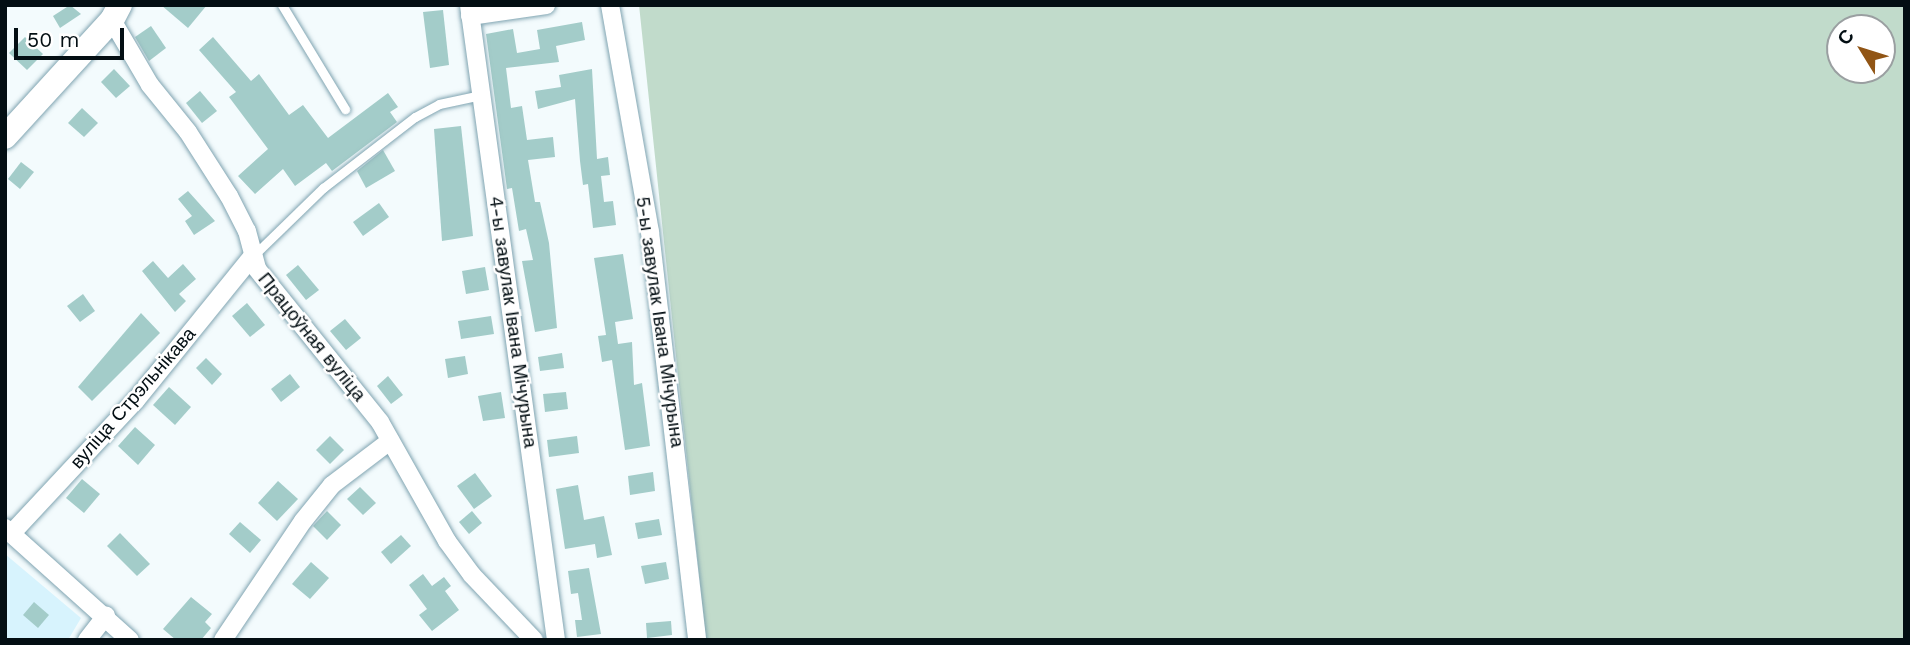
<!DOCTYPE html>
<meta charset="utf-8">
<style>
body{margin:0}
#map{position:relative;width:1910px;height:645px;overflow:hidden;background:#f3fbfd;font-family:"Work Sans",sans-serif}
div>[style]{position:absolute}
.built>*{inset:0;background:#d7f3fd}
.green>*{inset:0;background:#c1dbcb}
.building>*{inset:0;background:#a3ccc9}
.roads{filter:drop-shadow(0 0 2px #80a4b1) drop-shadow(0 0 2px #80a4b1)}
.lane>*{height:9px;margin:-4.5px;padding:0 4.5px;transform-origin:4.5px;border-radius:4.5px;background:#fff}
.street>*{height:18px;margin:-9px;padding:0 9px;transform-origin:9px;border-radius:9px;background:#fff}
.secondary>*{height:24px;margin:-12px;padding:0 12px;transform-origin:12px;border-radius:12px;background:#fff}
span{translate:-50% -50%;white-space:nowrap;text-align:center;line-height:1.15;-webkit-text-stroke:5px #fff;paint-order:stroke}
.street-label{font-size:19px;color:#030e13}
.frame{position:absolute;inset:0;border:7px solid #030e13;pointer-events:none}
.north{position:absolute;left:1826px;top:14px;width:70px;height:70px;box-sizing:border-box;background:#fff;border:2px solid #9a9fa1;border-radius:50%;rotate:308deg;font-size:19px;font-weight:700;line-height:28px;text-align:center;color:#030e13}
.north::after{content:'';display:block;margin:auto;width:24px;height:32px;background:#915515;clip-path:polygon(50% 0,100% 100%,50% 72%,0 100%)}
.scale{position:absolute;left:14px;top:28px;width:110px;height:32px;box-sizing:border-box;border:4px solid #030e13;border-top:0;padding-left:9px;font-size:21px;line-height:24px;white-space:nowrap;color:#030e13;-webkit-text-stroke:5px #fff;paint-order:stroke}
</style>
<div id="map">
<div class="built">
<i style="clip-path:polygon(5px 554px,81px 618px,68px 640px,5px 640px)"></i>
</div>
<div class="green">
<i style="clip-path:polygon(evenodd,639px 5px,1905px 5px,1905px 640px,706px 640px,639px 5px,1840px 28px,1882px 28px,1882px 70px,1840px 70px,1840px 28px)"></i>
</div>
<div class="building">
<i style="clip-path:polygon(70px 5px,81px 14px,60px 28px,53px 16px)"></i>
<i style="clip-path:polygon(161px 5px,207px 5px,188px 28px)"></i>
<i style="clip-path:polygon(443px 10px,449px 65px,430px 68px,423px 12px)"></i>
<i style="clip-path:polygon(582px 22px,585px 40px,556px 46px,559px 62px,506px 68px,511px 108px,522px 106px,527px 140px,553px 137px,555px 157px,528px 160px,535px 202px,540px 202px,549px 243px,557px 328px,535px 332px,522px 261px,533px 260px,526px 229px,519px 231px,512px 188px,507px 189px,486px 34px,513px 29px,517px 53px,540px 49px,537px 30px)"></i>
<i style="clip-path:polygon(151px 26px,166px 48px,149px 61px,135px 37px)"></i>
<i style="clip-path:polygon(25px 37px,43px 54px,27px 70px,9px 53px)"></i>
<i style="clip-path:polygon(213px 37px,251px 81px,259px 74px,289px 115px,303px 105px,328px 138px,388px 93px,398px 107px,390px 112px,397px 122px,332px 171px,326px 163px,295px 186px,283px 169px,255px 194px,238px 176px,268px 149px,229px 97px,236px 92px,199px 50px)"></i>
<i style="clip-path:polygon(114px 69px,130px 86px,116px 98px,101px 82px)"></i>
<i style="clip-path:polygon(592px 69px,597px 159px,608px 157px,610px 175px,601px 176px,604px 202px,613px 201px,616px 225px,593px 228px,588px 184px,583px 185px,580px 161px,575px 99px,538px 109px,535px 91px,561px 87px,559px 75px)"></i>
<i style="clip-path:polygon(200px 91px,217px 111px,202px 123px,186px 103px)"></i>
<i style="clip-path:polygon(82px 108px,98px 123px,84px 137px,68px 123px)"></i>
<i style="clip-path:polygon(461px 126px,473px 236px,442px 241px,434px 129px)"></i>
<i style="clip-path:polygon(383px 150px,395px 171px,366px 188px,357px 171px)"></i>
<i style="clip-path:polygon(21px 162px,34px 172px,20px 189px,8px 179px)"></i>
<i style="clip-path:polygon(188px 191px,215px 221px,194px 235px,185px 221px,192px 216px,178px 199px)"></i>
<i style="clip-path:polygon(379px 203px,389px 217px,363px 236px,353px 222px)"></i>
<i style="clip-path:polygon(623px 254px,633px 319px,615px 322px,618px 344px,632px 342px,634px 385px,642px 383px,650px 446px,625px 450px,612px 360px,602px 362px,598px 336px,606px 335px,594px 258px)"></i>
<i style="clip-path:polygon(153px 261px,168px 278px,183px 264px,196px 279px,179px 294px,186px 301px,175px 312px,142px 271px)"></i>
<i style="clip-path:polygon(298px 265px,319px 290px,306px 300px,286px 275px)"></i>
<i style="clip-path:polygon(485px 267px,489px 290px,466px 294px,462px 271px)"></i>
<i style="clip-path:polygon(83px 294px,95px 311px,80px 322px,67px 306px)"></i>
<i style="clip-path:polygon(247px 303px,265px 325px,250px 337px,232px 316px)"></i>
<i style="clip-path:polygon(141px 313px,160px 333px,92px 401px,78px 387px)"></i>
<i style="clip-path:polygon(491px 316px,494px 334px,461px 339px,458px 321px)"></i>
<i style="clip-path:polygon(345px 319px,361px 338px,346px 350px,330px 331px)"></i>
<i style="clip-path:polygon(562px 353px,564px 368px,540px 371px,538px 357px)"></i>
<i style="clip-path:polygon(465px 356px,468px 374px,448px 378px,445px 359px)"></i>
<i style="clip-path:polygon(206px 358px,222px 374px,212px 385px,196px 368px)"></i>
<i style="clip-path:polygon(290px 374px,300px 387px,281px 402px,271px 389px)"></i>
<i style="clip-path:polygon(388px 376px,403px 395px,391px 404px,377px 386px)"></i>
<i style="clip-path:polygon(169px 387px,191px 407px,175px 425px,153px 405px)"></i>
<i style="clip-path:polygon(501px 392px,505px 418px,483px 421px,478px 396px)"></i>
<i style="clip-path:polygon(566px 392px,568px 409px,545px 412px,543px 394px)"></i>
<i style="clip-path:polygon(135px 427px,155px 445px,138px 465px,118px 446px)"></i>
<i style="clip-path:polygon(330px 436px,344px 450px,330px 464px,316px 450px)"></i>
<i style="clip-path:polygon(577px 436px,579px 453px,549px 457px,547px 440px)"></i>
<i style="clip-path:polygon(653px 472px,655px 491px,630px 495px,628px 476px)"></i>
<i style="clip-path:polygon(475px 473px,492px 496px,474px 509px,457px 486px)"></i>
<i style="clip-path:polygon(82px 479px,100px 494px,84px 513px,66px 498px)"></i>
<i style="clip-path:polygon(278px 481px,298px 499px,277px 521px,258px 503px)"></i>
<i style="clip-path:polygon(578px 485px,584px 520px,604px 516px,612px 555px,597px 558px,595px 544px,565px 549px,556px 489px)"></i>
<i style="clip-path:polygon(360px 487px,376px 503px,363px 515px,347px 499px)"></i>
<i style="clip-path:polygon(327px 511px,341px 525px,327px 540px,313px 526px)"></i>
<i style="clip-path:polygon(472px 511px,482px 523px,469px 534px,459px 522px)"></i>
<i style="clip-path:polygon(659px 519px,662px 535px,638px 539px,635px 523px)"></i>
<i style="clip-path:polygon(240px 522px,261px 540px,250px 553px,229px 534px)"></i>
<i style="clip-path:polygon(120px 533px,150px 564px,137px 576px,107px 546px)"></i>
<i style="clip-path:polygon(401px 535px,411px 546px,391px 564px,381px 552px)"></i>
<i style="clip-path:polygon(311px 562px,329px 578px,310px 599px,292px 584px)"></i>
<i style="clip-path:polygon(666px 562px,669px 579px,645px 584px,641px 566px)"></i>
<i style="clip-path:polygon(589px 568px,601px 634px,577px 637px,575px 620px,582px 620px,578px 593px,571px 594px,568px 571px)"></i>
<i style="clip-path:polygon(423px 574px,432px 586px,444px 577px,451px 586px,445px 591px,459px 610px,432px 631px,419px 615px,427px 609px,409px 585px)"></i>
<i style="clip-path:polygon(191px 597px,212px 614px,205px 622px,211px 628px,201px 640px,176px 640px,163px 629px)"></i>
<i style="clip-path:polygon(34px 602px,49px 615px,38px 628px,23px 615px)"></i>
<i style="clip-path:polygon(671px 621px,672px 635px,647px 638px,646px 623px)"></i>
</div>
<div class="roads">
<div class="lane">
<i style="left:282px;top:5px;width:122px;rotate:58.8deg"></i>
<i style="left:253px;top:256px;width:98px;rotate:-44.2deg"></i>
<i style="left:323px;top:188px;width:116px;rotate:-37.7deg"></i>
<i style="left:415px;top:117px;width:27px;rotate:-28deg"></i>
<i style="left:439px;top:104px;width:43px;rotate:-12.1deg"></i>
</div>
<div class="street">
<i style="left:469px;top:5px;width:641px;rotate:82.2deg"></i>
<i style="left:610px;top:5px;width:230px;rotate:80deg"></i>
<i style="left:650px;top:232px;width:411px;rotate:83.4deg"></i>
<i style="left:470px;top:16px;width:77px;rotate:-8.2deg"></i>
<i style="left:112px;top:20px;width:75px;rotate:59.7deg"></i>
<i style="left:150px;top:85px;width:60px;rotate:51deg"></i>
<i style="left:188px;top:132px;width:76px;rotate:57.4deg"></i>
<i style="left:229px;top:196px;width:39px;rotate:63deg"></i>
<i style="left:247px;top:231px;width:39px;rotate:75deg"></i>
<i style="left:257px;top:269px;width:196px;rotate:51.2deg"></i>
<i style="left:380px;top:422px;width:137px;rotate:60.6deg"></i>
<i style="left:447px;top:541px;width:42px;rotate:53.7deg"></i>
<i style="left:472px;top:575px;width:90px;rotate:46.4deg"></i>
<i style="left:5px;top:528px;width:168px;rotate:41.9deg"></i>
<i style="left:11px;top:534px;width:183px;rotate:-47deg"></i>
<i style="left:136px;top:400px;width:183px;rotate:-51deg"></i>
<i style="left:87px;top:640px;width:31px;rotate:-52deg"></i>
<i style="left:223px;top:640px;width:143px;rotate:-56.1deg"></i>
<i style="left:303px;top:521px;width:46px;rotate:-51.1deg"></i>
<i style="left:332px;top:485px;width:73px;rotate:-37.2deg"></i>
</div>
<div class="secondary">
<i style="left:5px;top:137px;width:159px;rotate:-47.6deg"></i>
<i style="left:112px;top:20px;width:17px;rotate:-62deg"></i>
</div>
</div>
<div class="street-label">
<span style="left:513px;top:322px;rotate:82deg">4-ы завулак Івана Мічурына</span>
<span style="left:660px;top:322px;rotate:82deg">5-ы завулак Івана Мічурына</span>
<span style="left:312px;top:337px;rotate:51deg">Працоўная вуліца</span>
<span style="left:133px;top:398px;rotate:-49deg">вуліца Стрэльнікава</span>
</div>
<div class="frame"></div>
<div class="north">С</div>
<div class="scale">50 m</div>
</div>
